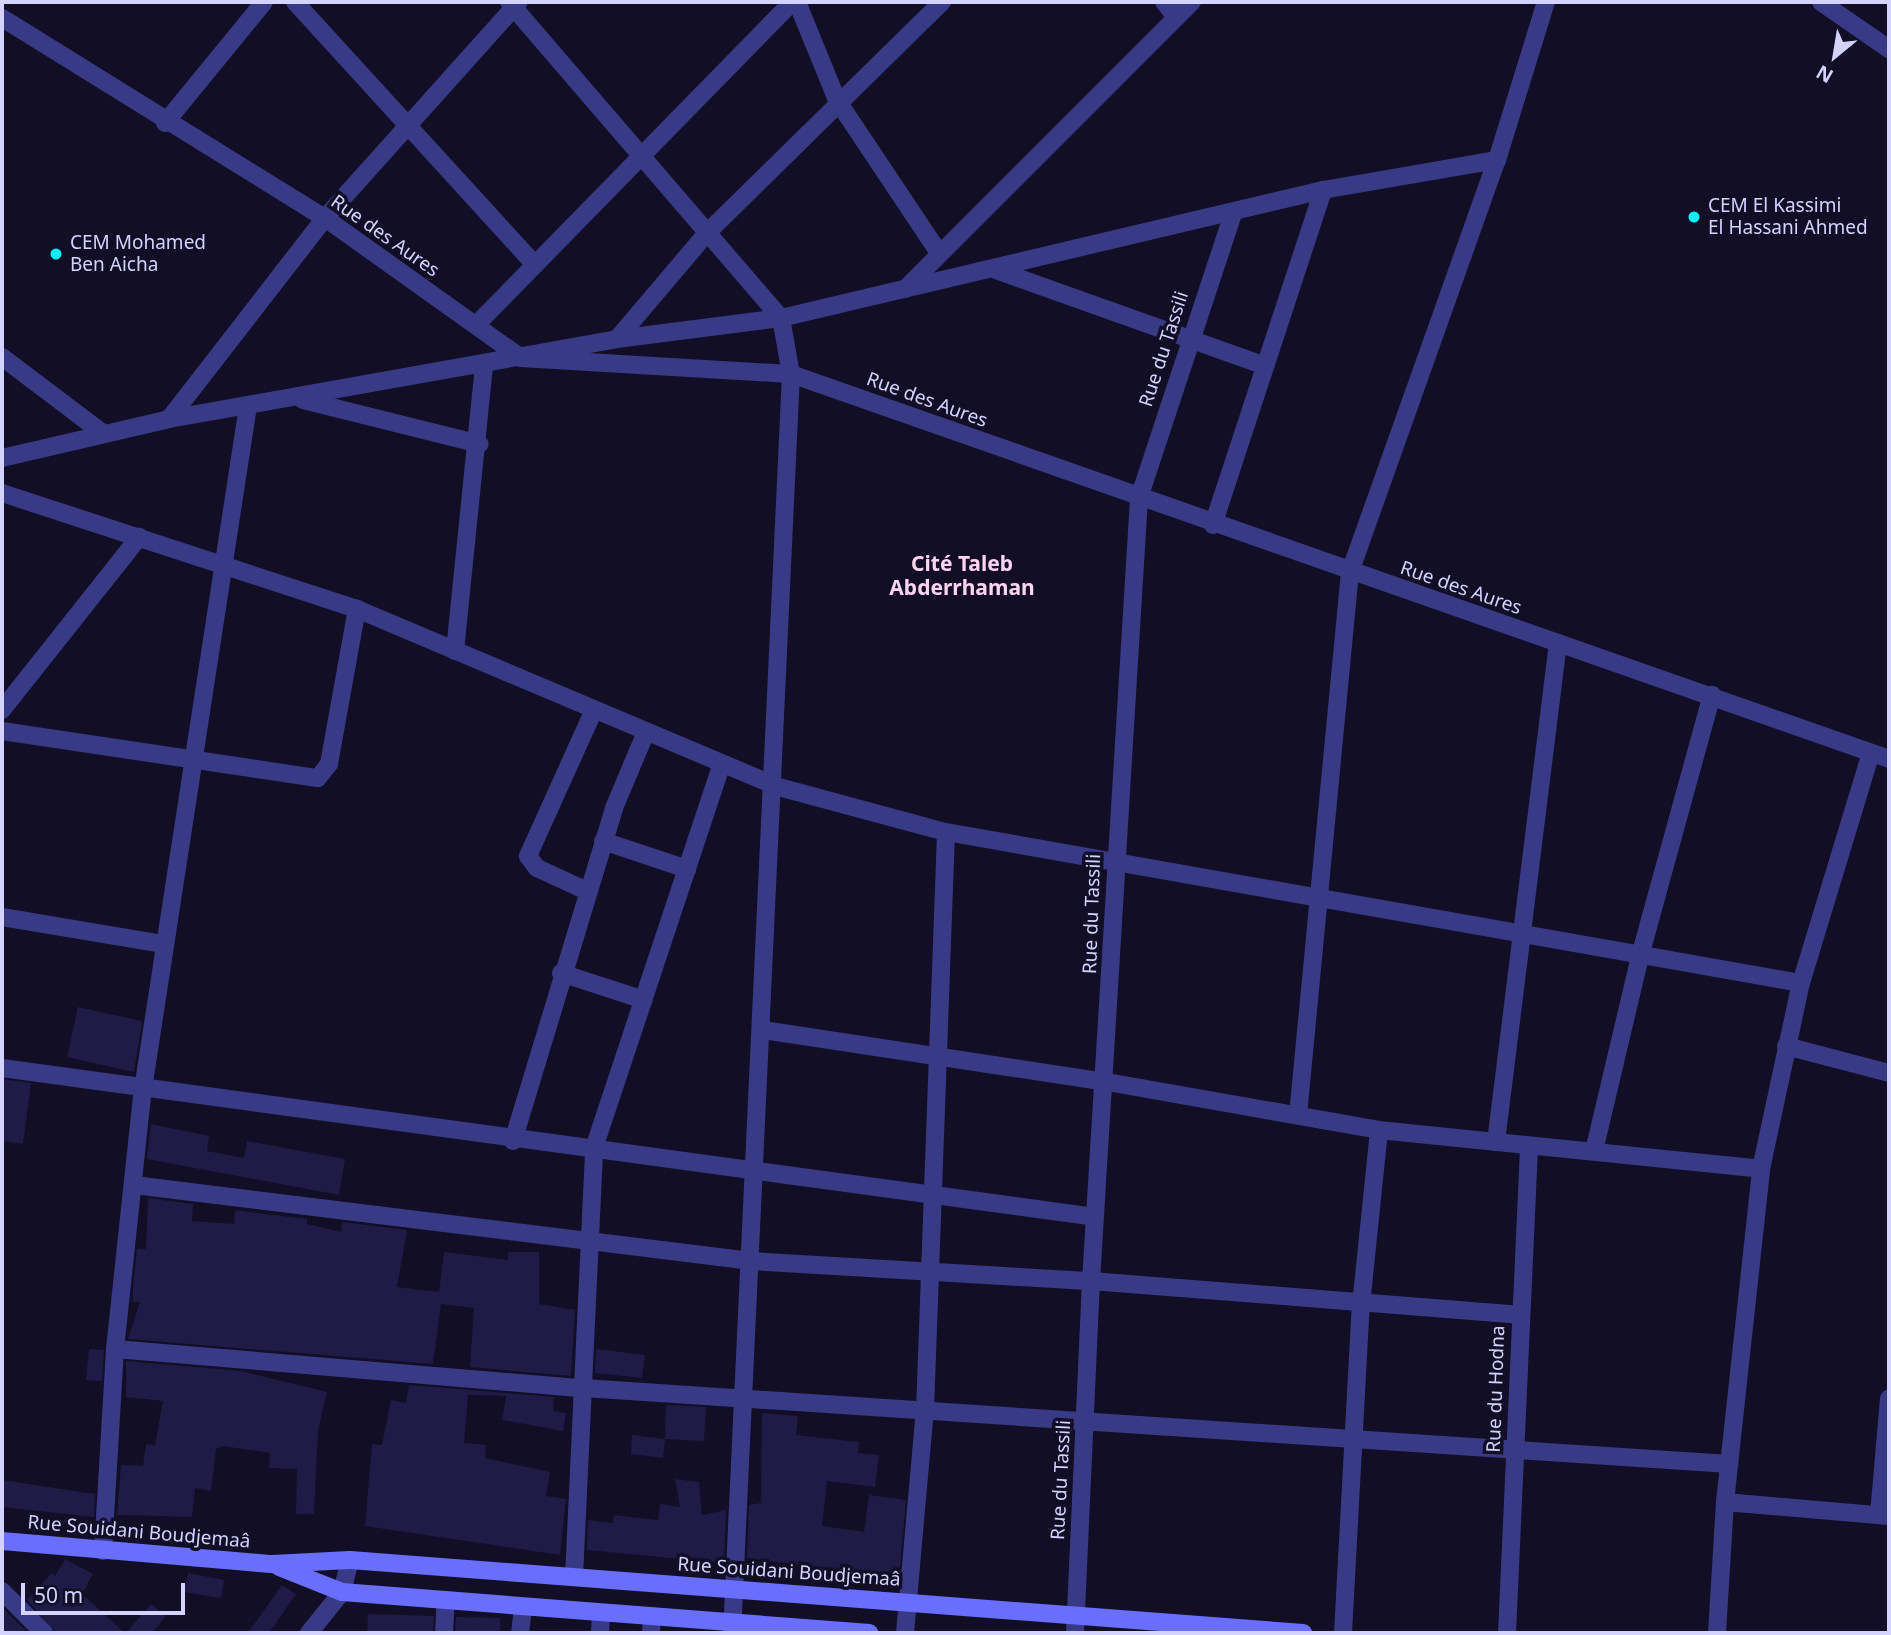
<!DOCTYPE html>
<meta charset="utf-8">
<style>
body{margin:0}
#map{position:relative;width:1891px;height:1635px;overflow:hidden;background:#110e25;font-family:"Noto Sans",sans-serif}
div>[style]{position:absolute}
.building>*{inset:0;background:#201a47}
.street>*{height:18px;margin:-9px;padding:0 9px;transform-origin:9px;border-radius:9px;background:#383a85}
.secondary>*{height:18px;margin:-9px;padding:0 9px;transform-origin:9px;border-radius:9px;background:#696eff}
.dots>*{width:19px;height:19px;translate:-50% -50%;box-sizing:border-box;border:4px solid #110e25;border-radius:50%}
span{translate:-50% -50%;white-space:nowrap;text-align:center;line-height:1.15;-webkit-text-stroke:7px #110e25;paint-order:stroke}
.poi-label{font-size:19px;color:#d4d2ff}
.left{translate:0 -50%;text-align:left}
.street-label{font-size:19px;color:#d4d2ff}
.neighbourhood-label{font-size:21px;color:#ffd4f2;font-weight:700}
.frame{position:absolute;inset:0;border:4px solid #d4d2ff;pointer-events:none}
.north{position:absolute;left:1800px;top:21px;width:70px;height:70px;-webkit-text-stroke:5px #110e25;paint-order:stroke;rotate:210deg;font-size:19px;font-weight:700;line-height:28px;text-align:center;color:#d4d2ff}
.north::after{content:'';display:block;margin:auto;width:24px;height:32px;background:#d4d2ff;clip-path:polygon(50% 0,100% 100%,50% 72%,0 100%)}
.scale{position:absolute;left:21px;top:1583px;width:164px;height:32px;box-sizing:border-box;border:4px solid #d4d2ff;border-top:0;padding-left:9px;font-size:21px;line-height:24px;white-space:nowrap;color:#d4d2ff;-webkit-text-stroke:5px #110e25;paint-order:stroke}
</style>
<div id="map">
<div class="building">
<i style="clip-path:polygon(78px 1007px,142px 1021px,134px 1072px,67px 1057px)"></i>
<i style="clip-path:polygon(2px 1079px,31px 1083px,23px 1144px,2px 1141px)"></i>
<i style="clip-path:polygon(151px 1124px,209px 1136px,207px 1151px,244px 1158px,247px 1141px,345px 1159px,339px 1195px,147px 1159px)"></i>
<i style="clip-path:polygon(148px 1198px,193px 1204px,192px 1221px,234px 1224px,235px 1210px,307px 1219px,307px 1224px,341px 1232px,342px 1222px,407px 1230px,397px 1287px,439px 1292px,444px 1252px,508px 1260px,508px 1252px,539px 1252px,539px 1304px,575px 1310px,571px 1376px,470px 1367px,474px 1308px,441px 1304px,433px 1364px,128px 1339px,140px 1302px,133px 1302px,133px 1287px,137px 1249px,146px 1249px)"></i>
<i style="clip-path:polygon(89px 1349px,104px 1350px,102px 1381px,86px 1380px)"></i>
<i style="clip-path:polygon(596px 1349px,645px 1355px,642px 1378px,595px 1373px)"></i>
<i style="clip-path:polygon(126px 1361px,241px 1371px,327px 1392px,318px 1430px,314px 1514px,296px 1514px,297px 1469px,269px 1468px,270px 1453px,223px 1446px,216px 1449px,211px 1491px,195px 1488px,192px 1517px,117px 1515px,121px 1465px,143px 1466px,146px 1444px,155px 1445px,163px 1401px,126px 1397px)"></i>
<i style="clip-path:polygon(409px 1385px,554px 1397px,553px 1411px,566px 1413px,563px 1431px,502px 1420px,506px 1396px,468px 1395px,464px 1443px,486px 1445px,485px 1458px,550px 1472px,546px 1496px,566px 1499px,560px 1555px,365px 1526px,372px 1444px,382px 1445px,391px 1400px,406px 1403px)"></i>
<i style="clip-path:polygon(666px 1405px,706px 1407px,704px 1441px,665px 1439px)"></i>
<i style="clip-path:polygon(762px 1413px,798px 1416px,796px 1435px,859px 1442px,858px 1453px,879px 1455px,875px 1487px,827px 1481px,822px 1526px,864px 1532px,869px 1495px,906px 1500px,899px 1578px,747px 1558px,749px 1505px,761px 1503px)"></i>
<i style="clip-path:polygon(632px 1435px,665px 1439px,663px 1458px,631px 1454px)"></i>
<i style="clip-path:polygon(675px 1479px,699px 1482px,702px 1515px,726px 1510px,724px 1563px,587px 1550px,588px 1520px,613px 1523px,614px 1515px,658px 1520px,660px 1504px,680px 1507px)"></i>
<i style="clip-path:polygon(2px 1480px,95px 1494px,94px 1517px,2px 1507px)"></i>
<i style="clip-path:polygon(65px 1559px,93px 1574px,82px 1594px,125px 1633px,55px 1633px,27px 1600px,52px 1573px,55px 1576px)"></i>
<i style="clip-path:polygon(188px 1573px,224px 1580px,221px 1598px,184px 1592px)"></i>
<i style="clip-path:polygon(282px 1585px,296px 1594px,269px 1633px,248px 1633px)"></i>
<i style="clip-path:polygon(151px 1604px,166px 1616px,152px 1633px,126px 1633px)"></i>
<i style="clip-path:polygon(2px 1607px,28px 1633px,2px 1633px)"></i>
<i style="clip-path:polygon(368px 1614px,434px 1616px,433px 1633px,367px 1633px)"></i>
<i style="clip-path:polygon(456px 1617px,500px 1618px,500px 1633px,455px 1633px)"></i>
</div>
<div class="street">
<i style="left:295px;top:2px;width:352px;rotate:47.6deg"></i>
<i style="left:509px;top:2px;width:417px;rotate:49.3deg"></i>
<i style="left:781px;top:318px;width:57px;rotate:79.9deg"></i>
<i style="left:791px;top:374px;width:1260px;rotate:92.68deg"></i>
<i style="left:797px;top:2px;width:106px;rotate:67.8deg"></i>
<i style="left:837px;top:100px;width:184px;rotate:56.3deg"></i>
<i style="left:1164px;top:2px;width:19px;rotate:51deg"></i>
<i style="left:1821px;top:2px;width:83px;rotate:34.7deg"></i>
<i style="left:2px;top:18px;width:380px;rotate:31.8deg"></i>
<i style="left:325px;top:218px;width:241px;rotate:35.5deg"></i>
<i style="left:521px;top:358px;width:270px;rotate:3.4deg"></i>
<i style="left:791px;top:374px;width:1164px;rotate:19.32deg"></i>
<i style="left:165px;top:123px;width:156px;rotate:-50.7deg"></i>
<i style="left:996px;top:270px;width:286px;rotate:19.6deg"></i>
<i style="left:905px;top:289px;width:406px;rotate:-45deg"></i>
<i style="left:476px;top:325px;width:452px;rotate:-45.6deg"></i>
<i style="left:617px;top:339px;width:139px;rotate:-49.7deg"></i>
<i style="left:707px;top:233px;width:330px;rotate:-44.5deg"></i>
<i style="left:2px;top:357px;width:124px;rotate:37.1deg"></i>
<i style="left:303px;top:400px;width:182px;rotate:14deg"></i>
<i style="left:169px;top:419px;width:254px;rotate:-52.2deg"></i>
<i style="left:325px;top:218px;width:290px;rotate:-48.1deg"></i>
<i style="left:2px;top:458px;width:171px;rotate:-13.1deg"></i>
<i style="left:169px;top:419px;width:455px;rotate:-10.1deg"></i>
<i style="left:617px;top:339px;width:165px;rotate:-7.3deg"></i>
<i style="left:781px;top:318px;width:557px;rotate:-13.29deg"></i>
<i style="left:1323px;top:190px;width:177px;rotate:-9.8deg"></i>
<i style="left:2px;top:493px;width:373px;rotate:18.1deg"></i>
<i style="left:357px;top:609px;width:454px;rotate:22.9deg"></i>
<i style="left:775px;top:786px;width:177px;rotate:15.1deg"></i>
<i style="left:946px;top:832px;width:868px;rotate:10.02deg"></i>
<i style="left:1213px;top:525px;width:353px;rotate:-71.8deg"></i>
<i style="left:455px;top:651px;width:287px;rotate:-84.2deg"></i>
<i style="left:2px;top:710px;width:221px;rotate:-51.6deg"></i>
<i style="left:2px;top:731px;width:319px;rotate:8.5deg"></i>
<i style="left:318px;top:778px;width:18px;rotate:-52deg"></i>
<i style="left:329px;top:764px;width:158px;rotate:-79.8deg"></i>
<i style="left:603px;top:841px;width:89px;rotate:18.4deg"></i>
<i style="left:587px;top:891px;width:55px;rotate:-155.3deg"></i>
<i style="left:537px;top:868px;width:15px;rotate:-127deg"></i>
<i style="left:528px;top:856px;width:160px;rotate:-65.7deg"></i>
<i style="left:2px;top:917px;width:164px;rotate:9.5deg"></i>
<i style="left:561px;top:973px;width:87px;rotate:18deg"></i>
<i style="left:763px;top:1030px;width:348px;rotate:8.6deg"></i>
<i style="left:1107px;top:1082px;width:276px;rotate:10deg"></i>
<i style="left:1379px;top:1130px;width:384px;rotate:5.8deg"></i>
<i style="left:1786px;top:1046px;width:106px;rotate:14.7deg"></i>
<i style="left:2px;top:1068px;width:1103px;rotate:7.76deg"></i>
<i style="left:1298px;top:1115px;width:545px;rotate:-84.53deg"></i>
<i style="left:1350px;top:572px;width:437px;rotate:-70.4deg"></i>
<i style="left:1497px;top:160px;width:165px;rotate:-72.8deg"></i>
<i style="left:513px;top:1141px;width:348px;rotate:-73.1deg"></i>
<i style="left:614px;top:808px;width:82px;rotate:-67.2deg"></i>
<i style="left:1496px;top:1142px;width:503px;rotate:-82.92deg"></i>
<i style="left:1594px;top:1151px;width:200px;rotate:-76.7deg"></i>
<i style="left:1640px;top:956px;width:271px;rotate:-74.6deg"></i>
<i style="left:134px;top:1185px;width:622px;rotate:7.02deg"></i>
<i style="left:751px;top:1261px;width:341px;rotate:3.4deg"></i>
<i style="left:1091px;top:1281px;width:429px;rotate:4.5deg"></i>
<i style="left:115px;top:1349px;width:471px;rotate:4.8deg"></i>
<i style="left:584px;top:1388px;width:1148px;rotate:3.8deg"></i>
<i style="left:1725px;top:1502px;width:165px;rotate:4.9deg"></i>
<i style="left:1879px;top:1515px;width:117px;rotate:-85.1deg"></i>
<i style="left:103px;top:1551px;width:202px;rotate:-86.6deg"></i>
<i style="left:115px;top:1349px;width:262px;rotate:-83.9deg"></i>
<i style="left:143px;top:1089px;width:691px;rotate:-81.26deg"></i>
<i style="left:574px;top:1577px;width:429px;rotate:-87.3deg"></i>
<i style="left:594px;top:1148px;width:405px;rotate:-71.6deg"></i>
<i style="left:2px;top:1591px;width:59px;rotate:45deg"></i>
<i style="left:309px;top:1633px;width:53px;rotate:-51.2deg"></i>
<i style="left:342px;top:1592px;width:33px;rotate:-76deg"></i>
<i style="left:444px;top:1633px;width:33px;rotate:-87deg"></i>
<i style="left:520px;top:1633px;width:26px;rotate:-83deg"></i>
<i style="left:600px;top:1633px;width:20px;rotate:-87deg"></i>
<i style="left:651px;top:1633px;width:17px;rotate:-87deg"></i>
<i style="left:905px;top:1633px;width:223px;rotate:-84.9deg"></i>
<i style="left:925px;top:1411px;width:579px;rotate:-87.92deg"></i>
<i style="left:1075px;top:1633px;width:352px;rotate:-87.4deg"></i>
<i style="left:1091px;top:1281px;width:784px;rotate:-86.49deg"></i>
<i style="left:1139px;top:498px;width:302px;rotate:-71.7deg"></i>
<i style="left:1343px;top:1633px;width:328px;rotate:-86.9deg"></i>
<i style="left:1361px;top:1305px;width:176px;rotate:-84.1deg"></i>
<i style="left:1507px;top:1633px;width:487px;rotate:-87.4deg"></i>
<i style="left:1717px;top:1633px;width:131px;rotate:-86.5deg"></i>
<i style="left:1725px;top:1502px;width:335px;rotate:-83.8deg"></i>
<i style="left:1761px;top:1169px;width:190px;rotate:-77.9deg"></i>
<i style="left:1801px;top:983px;width:240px;rotate:-73.1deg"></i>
</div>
<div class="secondary">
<i style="left:2px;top:1541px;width:271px;rotate:4.9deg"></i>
<i style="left:272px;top:1564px;width:78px;rotate:-2.9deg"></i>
<i style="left:350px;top:1560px;width:956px;rotate:4.38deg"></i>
<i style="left:279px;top:1567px;width:68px;rotate:21.6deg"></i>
<i style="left:342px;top:1592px;width:529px;rotate:4.45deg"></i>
</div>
<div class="dots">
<i style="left:1694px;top:217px;background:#00f3fd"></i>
<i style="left:56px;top:254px;background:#00f3fd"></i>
</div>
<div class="poi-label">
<span class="left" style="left:1708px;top:217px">CEM El Kassimi<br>El Hassani Ahmed</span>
<span class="left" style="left:70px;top:254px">CEM Mohamed<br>Ben Aicha</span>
</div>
<div class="street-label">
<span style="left:385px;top:236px;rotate:35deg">Rue des Aures</span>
<span style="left:1164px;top:349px;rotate:-72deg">Rue du Tassili</span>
<span style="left:927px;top:400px;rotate:20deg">Rue des Aures</span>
<span style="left:1461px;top:588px;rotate:19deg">Rue des Aures</span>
<span style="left:1092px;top:914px;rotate:-88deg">Rue du Tassili</span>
<span style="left:1496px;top:1389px;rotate:-88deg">Rue du Hodna</span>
<span style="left:1061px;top:1480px;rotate:-87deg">Rue du Tassili</span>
<span style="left:139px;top:1532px;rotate:5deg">Rue Souidani Boudjemaâ</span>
<span style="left:789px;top:1572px;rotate:4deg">Rue Souidani Boudjemaâ</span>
</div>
<div class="neighbourhood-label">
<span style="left:962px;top:575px">Cité Taleb<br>Abderrhaman</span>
</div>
<div class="frame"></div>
<div class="north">N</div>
<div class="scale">50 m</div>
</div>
